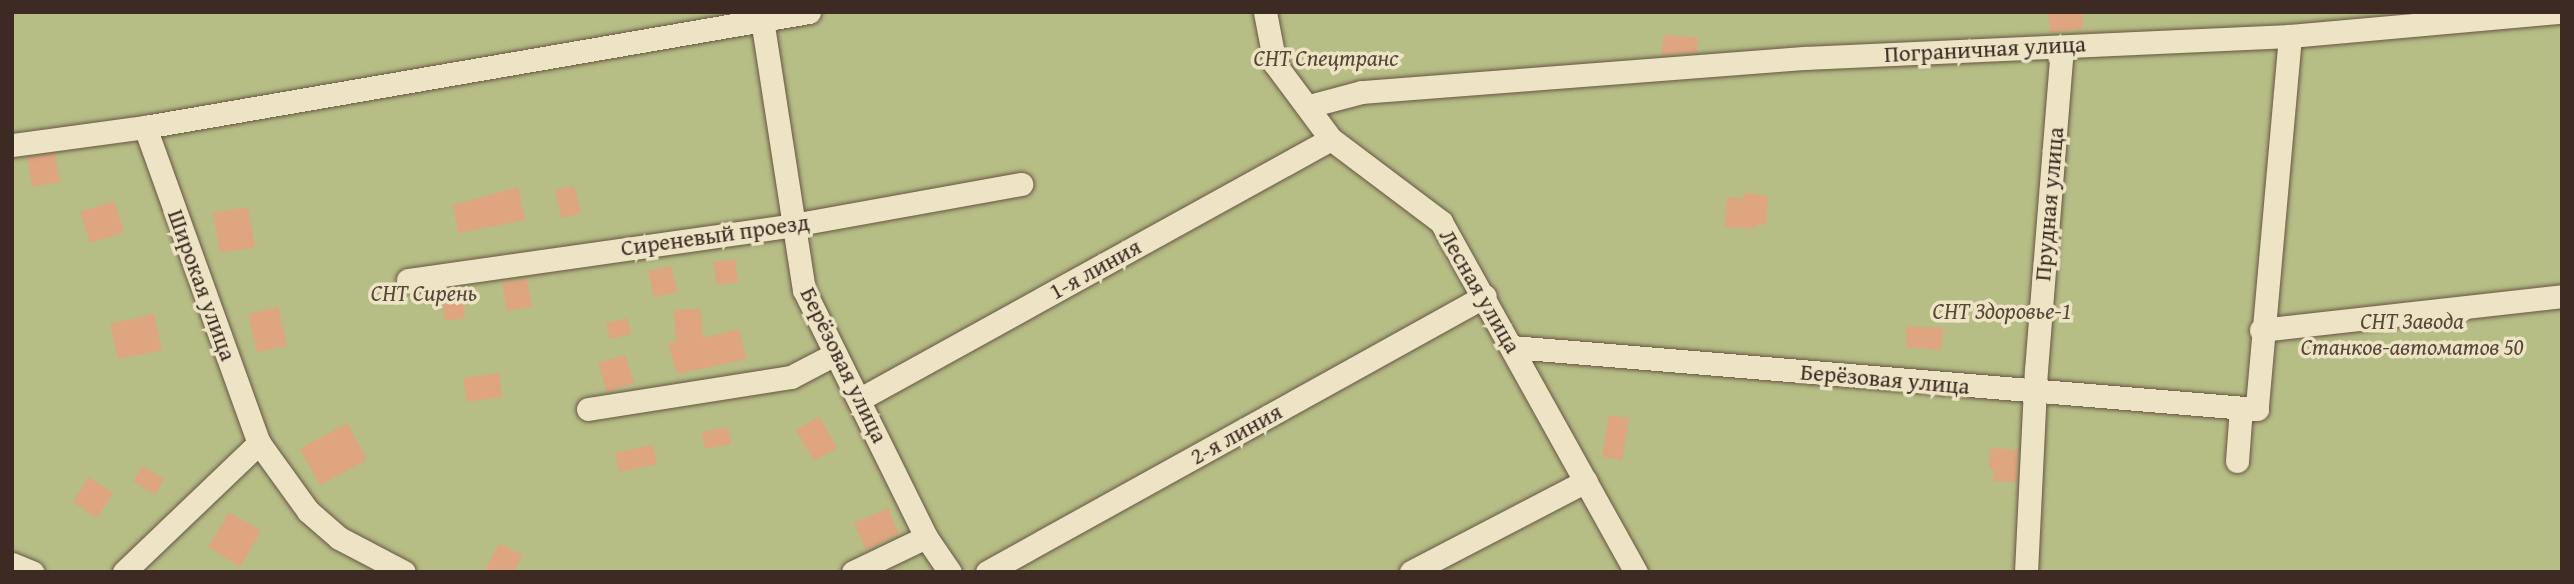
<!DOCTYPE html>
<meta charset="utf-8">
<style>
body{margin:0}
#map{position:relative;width:2574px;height:584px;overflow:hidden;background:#e4d6a7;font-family:"Gentium Book Plus",serif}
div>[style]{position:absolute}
.green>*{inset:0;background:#b6bd85}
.building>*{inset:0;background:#dfa57f}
.roads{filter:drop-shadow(0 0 2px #675644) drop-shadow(0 0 2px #675644)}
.street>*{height:23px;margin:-11.5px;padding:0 11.5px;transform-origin:11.5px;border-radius:11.5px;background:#ede4c6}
span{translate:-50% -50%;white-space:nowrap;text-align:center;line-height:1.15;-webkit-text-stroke:7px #ede4c6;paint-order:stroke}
.street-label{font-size:23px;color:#3d2b23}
.park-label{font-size:23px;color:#554837;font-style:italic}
.frame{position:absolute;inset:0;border:14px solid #3d2b23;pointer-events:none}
</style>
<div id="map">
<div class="green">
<i style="clip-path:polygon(12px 12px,2562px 12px,2562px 572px,32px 572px,12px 564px)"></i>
</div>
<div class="building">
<i style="clip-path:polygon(2048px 12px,2082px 12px,2083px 29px,2050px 32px)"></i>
<i style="clip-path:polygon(1664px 35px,1698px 38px,1697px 52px,1661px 55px)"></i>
<i style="clip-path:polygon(55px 153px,60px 182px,32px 187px,27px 157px)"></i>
<i style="clip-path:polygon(574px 186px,581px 213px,561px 218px,555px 190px)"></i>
<i style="clip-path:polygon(518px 187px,525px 220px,458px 233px,453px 205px)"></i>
<i style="clip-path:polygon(1744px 193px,1768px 196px,1766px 225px,1757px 224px,1754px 229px,1725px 227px,1727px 197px,1743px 199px)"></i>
<i style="clip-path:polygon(114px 201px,124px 232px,90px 243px,80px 212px)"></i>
<i style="clip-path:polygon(248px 207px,255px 247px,220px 253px,213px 213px)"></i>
<i style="clip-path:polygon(735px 259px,738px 282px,717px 285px,713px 262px)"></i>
<i style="clip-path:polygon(671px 266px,677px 292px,654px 297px,648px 271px)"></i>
<i style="clip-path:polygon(527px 279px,532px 307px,507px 311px,502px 283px)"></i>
<i style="clip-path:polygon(461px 287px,465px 318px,445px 321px,441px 290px)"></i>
<i style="clip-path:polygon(278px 307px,287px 346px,257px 352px,248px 314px)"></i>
<i style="clip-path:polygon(701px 309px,703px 338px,739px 329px,746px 359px,677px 374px,668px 344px,676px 342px,674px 310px)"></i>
<i style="clip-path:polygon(154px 314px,162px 350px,118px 359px,110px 324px)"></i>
<i style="clip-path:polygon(627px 318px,631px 334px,610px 339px,606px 323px)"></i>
<i style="clip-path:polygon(1907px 326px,1943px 328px,1941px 350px,1906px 347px)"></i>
<i style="clip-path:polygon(625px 355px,634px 383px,607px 392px,598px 363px)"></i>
<i style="clip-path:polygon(499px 373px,502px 397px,467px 402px,463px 378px)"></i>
<i style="clip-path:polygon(1609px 415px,1629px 418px,1622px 460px,1602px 457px)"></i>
<i style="clip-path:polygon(819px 417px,837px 448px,814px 461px,796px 430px)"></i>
<i style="clip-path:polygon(347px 423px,367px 460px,320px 485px,300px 449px)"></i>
<i style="clip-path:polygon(728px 427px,731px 444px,705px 449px,702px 432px)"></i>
<i style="clip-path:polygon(653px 445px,657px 464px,619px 472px,615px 453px)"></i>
<i style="clip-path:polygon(1990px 448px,2018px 450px,2016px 482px,1993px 481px,1994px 469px,1989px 469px)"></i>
<i style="clip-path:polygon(143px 466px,164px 479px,155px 495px,133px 481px)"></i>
<i style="clip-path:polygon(89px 477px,113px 493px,97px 518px,73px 502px)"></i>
<i style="clip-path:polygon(888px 508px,899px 534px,866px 550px,854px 523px)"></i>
<i style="clip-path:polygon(229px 512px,261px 531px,240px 567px,208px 547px)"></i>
<i style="clip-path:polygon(499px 543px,522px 555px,514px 572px,484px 572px)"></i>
</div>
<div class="roads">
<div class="street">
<i style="left:1265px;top:12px;width:53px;rotate:79.1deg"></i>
<i style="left:1275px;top:64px;width:94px;rotate:53.3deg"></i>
<i style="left:1331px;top:139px;width:138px;rotate:37deg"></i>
<i style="left:1441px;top:222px;width:401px;rotate:60.9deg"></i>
<i style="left:762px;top:19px;width:274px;rotate:81.2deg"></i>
<i style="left:804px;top:290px;width:275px;rotate:63.7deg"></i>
<i style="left:926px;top:537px;width:42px;rotate:55.6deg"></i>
<i style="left:2290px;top:36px;width:271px;rotate:-5.1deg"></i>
<i style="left:1309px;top:106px;width:55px;rotate:-14.8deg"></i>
<i style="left:1362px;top:92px;width:444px;rotate:-4.4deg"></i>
<i style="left:1805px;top:58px;width:485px;rotate:-2.6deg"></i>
<i style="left:2290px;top:36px;width:374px;rotate:95.1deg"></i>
<i style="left:2257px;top:409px;width:747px;rotate:-175.24deg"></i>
<i style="left:145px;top:127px;width:336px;rotate:70.2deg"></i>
<i style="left:259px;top:443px;width:84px;rotate:54.2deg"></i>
<i style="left:308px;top:511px;width:41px;rotate:41.1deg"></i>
<i style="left:339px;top:538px;width:73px;rotate:27.6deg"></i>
<i style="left:12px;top:145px;width:134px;rotate:-7.7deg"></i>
<i style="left:145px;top:127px;width:674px;rotate:-9.83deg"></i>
<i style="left:408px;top:280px;width:389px;rotate:-8.1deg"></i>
<i style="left:793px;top:225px;width:232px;rotate:-10.2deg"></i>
<i style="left:2261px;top:330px;width:303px;rotate:-6.4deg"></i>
<i style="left:860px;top:399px;width:538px;rotate:-28.9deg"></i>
<i style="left:588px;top:409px;width:206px;rotate:-9deg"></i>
<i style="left:791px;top:377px;width:50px;rotate:-27.6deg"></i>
<i style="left:2237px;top:461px;width:53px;rotate:-85.7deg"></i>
<i style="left:12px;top:564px;width:22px;rotate:22deg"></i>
<i style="left:124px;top:572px;width:187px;rotate:-43.7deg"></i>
<i style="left:853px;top:572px;width:81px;rotate:-25.6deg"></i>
<i style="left:987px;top:572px;width:569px;rotate:-29deg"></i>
<i style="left:1411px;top:572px;width:197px;rotate:-27.5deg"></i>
<i style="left:2026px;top:572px;width:202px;rotate:-87.2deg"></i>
<i style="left:2036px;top:370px;width:324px;rotate:-85.4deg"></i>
</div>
</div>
<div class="street-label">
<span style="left:1985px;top:49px;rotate:-3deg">Пограничная улица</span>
<span style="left:2049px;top:204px;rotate:-85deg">Прудная улица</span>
<span style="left:715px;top:235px;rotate:-8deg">Сиреневый проезд</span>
<span style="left:1095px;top:269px;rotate:-29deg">1-я линия</span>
<span style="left:202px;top:285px;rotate:70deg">Широкая улица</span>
<span style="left:1480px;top:291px;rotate:60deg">Лесная улица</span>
<span style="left:844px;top:365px;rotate:64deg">Берёзовая улица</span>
<span style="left:1885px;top:379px;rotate:5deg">Берёзовая улица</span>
<span style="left:1236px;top:434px;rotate:-29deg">2-я линия</span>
</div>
<div class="park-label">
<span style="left:1326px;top:58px">СНТ Спецтранс</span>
<span style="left:424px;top:293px">СНТ Сирень</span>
<span style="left:2002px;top:311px">СНТ Здоровье-1</span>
<span style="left:2412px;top:334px">СНТ Завода<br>Станков-автоматов 50</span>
</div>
<div class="frame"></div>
</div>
